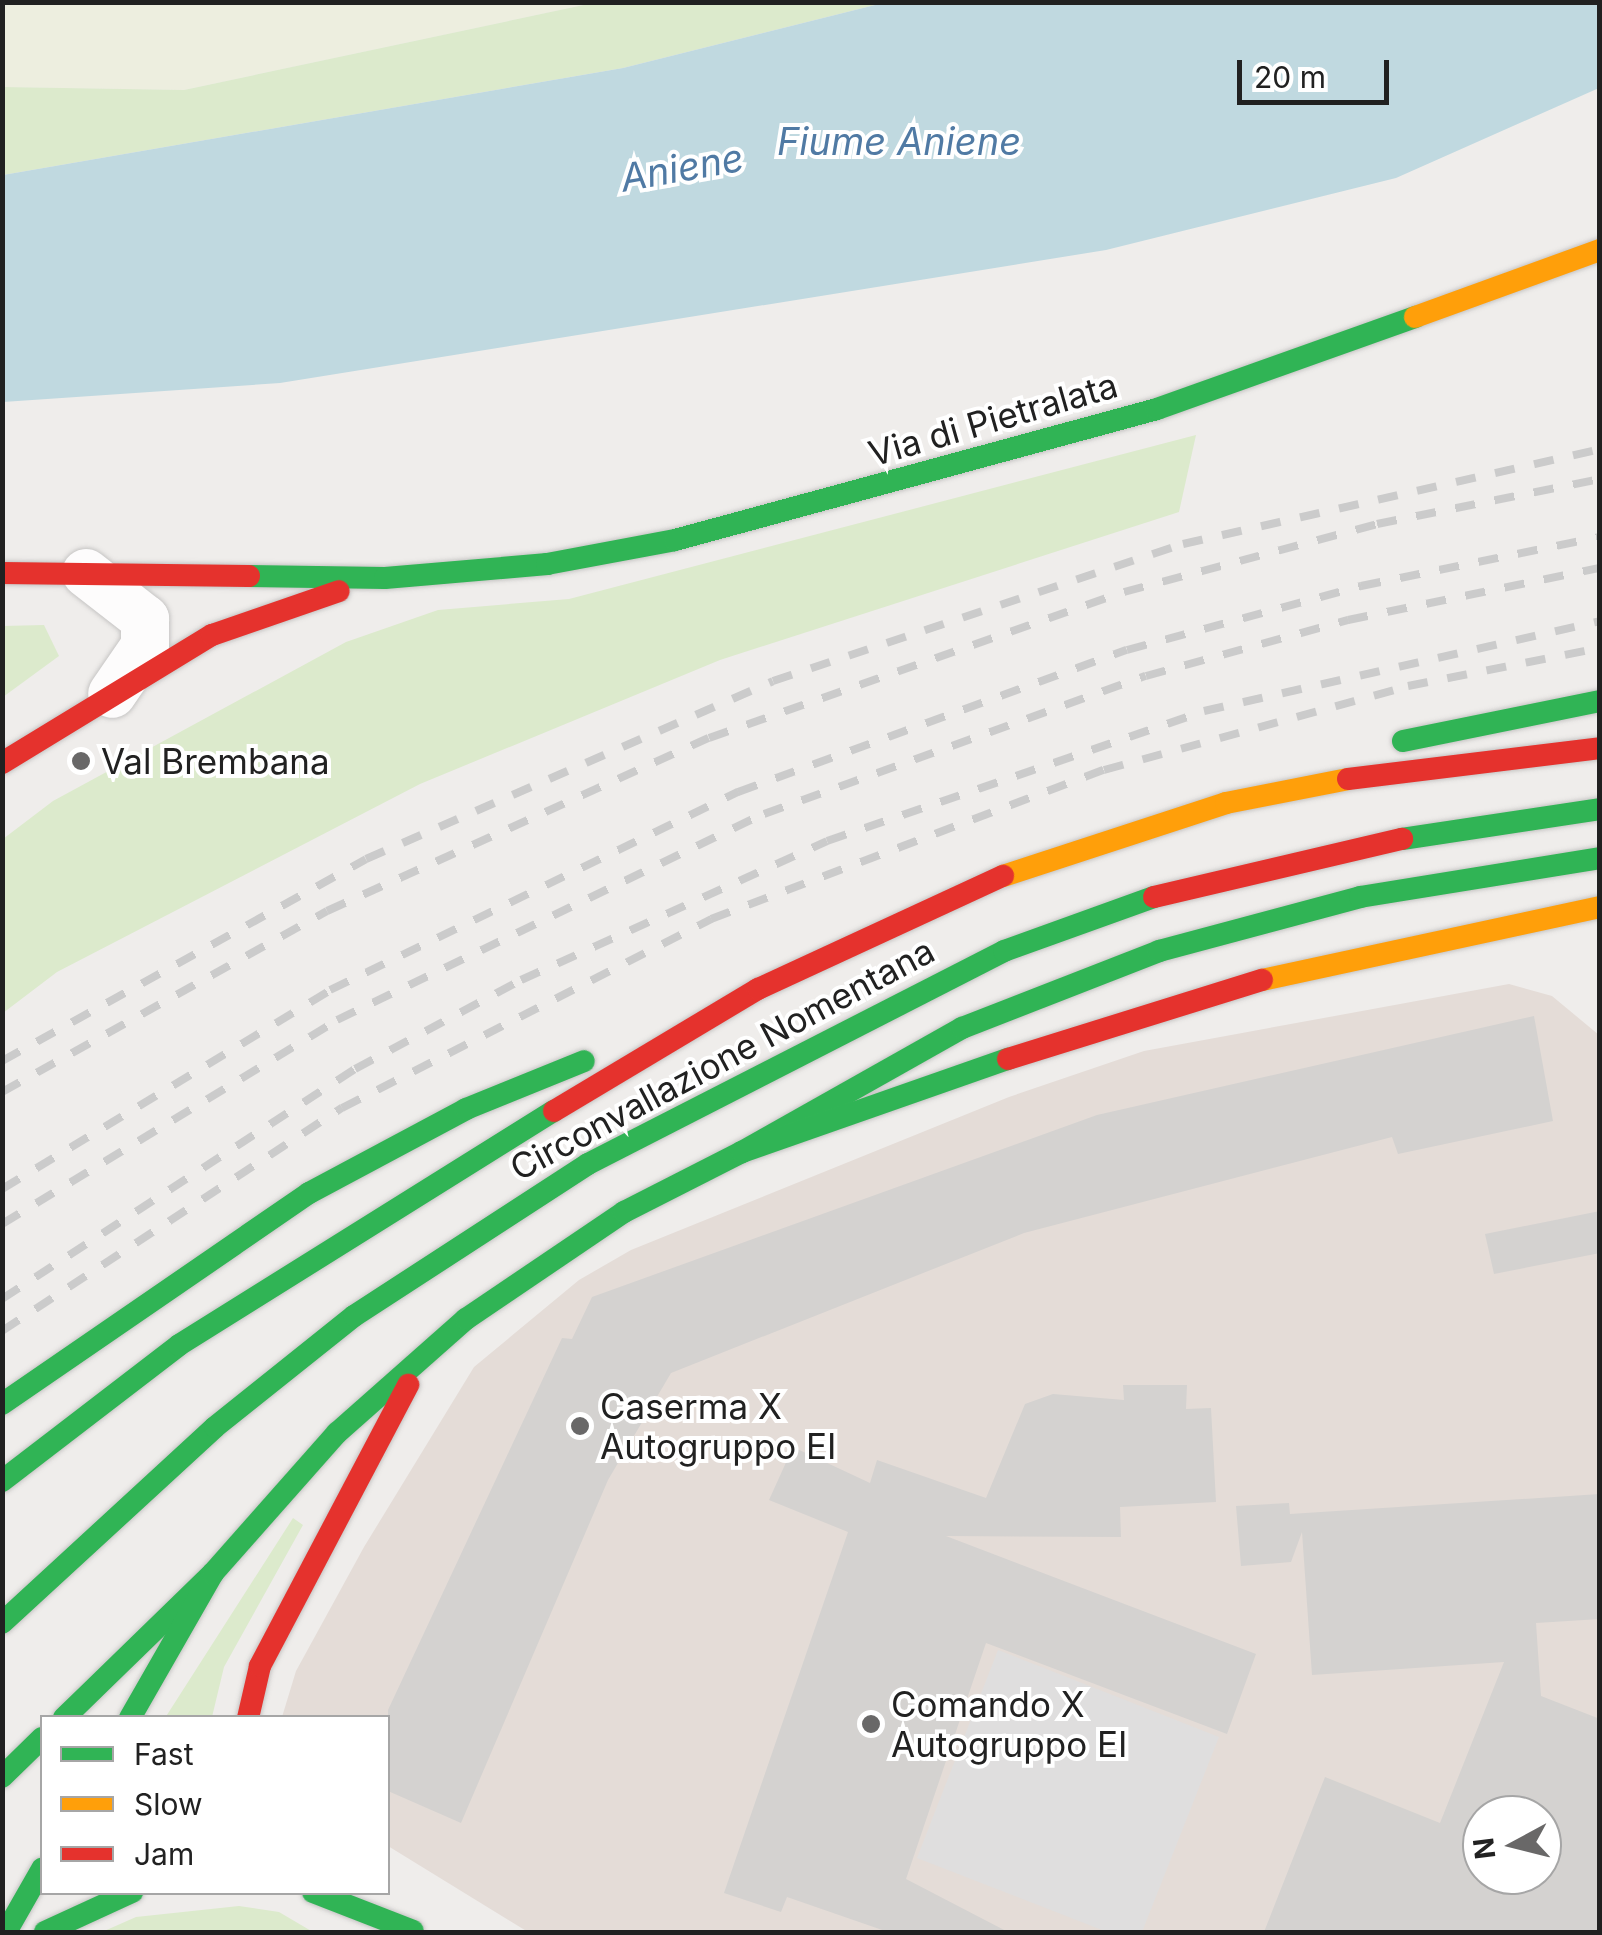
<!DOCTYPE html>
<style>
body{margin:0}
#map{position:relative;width:1602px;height:1935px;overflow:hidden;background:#efedeb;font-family:Inter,sans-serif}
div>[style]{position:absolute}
.military>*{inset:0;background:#e4dcd7}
.farmland>*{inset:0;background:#edeedf}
.grass>*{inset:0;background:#dceacc}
.parking>*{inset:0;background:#dfdede}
.water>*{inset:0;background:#c0d9e0}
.building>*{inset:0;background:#d4d2d0}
.roads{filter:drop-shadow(0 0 2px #c6c5c4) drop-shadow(0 0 2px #c6c5c4)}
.street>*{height:48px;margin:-24px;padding:0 24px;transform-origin:24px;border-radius:24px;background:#fdfcfc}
.fast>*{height:22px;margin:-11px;padding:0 11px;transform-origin:11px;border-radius:11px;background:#30b455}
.slow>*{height:22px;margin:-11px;padding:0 11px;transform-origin:11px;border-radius:11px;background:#ff9f0a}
.jam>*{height:22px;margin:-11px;padding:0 11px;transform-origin:11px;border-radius:11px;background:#e5322d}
.rail>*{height:8px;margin-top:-4px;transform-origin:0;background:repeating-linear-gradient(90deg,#cbcbcb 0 20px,transparent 0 40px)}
.dots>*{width:28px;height:28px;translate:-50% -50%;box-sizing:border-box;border:5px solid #fff;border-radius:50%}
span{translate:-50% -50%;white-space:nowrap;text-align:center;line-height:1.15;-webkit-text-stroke:8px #fff;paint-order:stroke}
.street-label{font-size:35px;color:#212121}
.poi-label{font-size:35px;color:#212121}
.left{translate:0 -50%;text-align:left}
.water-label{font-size:38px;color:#507aa4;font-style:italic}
.frame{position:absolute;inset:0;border:5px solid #212121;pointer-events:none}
.legend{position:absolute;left:40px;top:1715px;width:350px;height:180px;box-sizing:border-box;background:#fff;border:2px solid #a6a6a6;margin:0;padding:12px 18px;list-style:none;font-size:30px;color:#212121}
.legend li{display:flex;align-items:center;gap:20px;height:50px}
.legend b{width:50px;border:2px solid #a6a6a6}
.north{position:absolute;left:1462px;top:1795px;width:100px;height:100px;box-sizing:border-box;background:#fff;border:2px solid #a6a6a6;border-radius:50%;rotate:263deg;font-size:28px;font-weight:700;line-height:40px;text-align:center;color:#212121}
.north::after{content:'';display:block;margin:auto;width:35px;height:45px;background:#696868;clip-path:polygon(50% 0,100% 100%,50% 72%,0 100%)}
.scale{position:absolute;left:1237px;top:60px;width:152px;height:45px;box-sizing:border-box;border:5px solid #212121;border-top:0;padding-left:12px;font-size:30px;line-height:35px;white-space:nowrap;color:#212121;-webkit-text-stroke:8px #fff;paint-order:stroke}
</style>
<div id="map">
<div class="military">
<i style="clip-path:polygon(evenodd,1509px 984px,1552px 996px,1599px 1035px,1599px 1932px,528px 1932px,388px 1846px,388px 1718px,282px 1717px,296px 1671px,364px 1547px,474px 1367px,579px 1280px,631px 1250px,1009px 1097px,1144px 1051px,1509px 984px,1482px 1815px,1542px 1815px,1542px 1875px,1482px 1875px,1482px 1815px)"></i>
</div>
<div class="farmland">
<i style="clip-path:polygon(3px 3px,593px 3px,184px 90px,3px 87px)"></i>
</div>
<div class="grass">
<i style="clip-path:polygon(593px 3px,883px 3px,623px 68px,3px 175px,3px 87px,184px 90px)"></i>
<i style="clip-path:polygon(1196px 435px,1179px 512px,720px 660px,420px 784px,57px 972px,3px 1013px,3px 839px,53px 801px,346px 642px,438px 610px,569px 599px)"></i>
<i style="clip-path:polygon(44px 625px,59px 656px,3px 697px,3px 626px)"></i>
<i style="clip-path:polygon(293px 1518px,303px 1525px,224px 1667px,212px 1717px,165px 1718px)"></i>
<i style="clip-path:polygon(239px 1906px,279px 1912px,313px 1932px,102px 1932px,136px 1917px)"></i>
</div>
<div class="parking">
<i style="clip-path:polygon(998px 1650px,1219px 1737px,1142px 1932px,1107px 1932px,917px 1858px)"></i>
</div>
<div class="water">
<i style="clip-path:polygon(883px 3px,1599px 3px,1599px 88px,1396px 178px,1106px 250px,280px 383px,3px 402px,3px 175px,623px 68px)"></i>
</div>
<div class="building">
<i style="clip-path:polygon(1534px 1016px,1553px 1121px,1398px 1154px,1392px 1137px,1024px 1233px,671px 1373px,608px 1480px,461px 1823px,388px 1791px,388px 1710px,562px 1338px,572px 1339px,592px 1297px,1097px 1115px)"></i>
<i style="clip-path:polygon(1600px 1211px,1600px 1253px,1494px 1274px,1485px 1234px)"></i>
<i style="clip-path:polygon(1123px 1385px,1187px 1385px,1186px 1409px,1211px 1408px,1216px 1502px,1120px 1507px,1121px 1537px,946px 1536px,1256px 1654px,1227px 1734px,986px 1643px,906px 1879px,1008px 1932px,888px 1932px,787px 1897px,781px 1912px,724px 1893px,848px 1532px,769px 1500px,793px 1447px,870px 1483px,877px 1460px,986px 1498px,1025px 1404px,1053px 1394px,1124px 1400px)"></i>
<i style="clip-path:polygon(evenodd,1600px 1494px,1600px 1619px,1536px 1623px,1541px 1696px,1600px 1719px,1600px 1932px,1264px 1932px,1325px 1777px,1440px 1823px,1504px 1662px,1312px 1675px,1302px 1532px,1291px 1562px,1241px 1566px,1236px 1506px,1289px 1503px,1290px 1514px,1600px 1494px,1482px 1815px,1542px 1815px,1542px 1875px,1482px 1875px,1482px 1815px)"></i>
</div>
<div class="roads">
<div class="street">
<i style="left:86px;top:573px;width:75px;rotate:37.9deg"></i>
<i style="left:145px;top:619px;width:27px;rotate:90deg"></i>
<i style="left:145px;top:646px;width:58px;rotate:124.5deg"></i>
</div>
<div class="fast">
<i style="left:249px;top:576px;width:136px;rotate:0.8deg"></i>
<i style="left:385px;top:578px;width:163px;rotate:-4.9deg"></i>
<i style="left:547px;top:564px;width:130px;rotate:-10.6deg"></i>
<i style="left:675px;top:540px;width:499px;rotate:-15.2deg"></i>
<i style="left:1157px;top:409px;width:274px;rotate:-19.6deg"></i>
<i style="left:1403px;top:741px;width:201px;rotate:-11.5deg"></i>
<i style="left:1402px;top:839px;width:200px;rotate:-8.6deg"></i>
<i style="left:742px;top:1152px;width:253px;rotate:-29.4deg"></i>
<i style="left:962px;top:1028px;width:212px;rotate:-21.3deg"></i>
<i style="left:1159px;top:951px;width:208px;rotate:-15deg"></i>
<i style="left:1360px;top:897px;width:243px;rotate:-9.2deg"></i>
<i style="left:2px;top:1404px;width:373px;rotate:-34.5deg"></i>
<i style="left:309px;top:1193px;width:178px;rotate:-28.1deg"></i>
<i style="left:466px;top:1109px;width:127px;rotate:-22.1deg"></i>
<i style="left:2px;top:1481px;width:223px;rotate:-37.5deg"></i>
<i style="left:179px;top:1345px;width:442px;rotate:-32deg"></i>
<i style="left:2px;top:1623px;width:289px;rotate:-42.6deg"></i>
<i style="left:215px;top:1427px;width:178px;rotate:-38.6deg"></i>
<i style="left:354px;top:1316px;width:279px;rotate:-33deg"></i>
<i style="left:588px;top:1164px;width:467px;rotate:-27.1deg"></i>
<i style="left:1004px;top:951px;width:159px;rotate:-19.8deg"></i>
<i style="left:64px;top:1718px;width:208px;rotate:-44.2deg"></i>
<i style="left:130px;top:1718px;width:167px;rotate:-60.2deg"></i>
<i style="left:213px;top:1573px;width:187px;rotate:-48.5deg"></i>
<i style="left:337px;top:1433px;width:172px;rotate:-41.5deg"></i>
<i style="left:466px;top:1319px;width:191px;rotate:-34.1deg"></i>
<i style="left:624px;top:1212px;width:132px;rotate:-27deg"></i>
<i style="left:742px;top:1152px;width:282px;rotate:-19.3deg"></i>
<i style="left:2px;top:1777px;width:56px;rotate:-44.3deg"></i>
<i style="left:313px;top:1892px;width:107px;rotate:21.3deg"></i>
<i style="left:6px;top:1932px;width:73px;rotate:-60.3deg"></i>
<i style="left:45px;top:1932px;width:96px;rotate:-24.7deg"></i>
</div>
<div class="slow">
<i style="left:1415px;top:317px;width:197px;rotate:-19.9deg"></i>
<i style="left:1003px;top:876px;width:235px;rotate:-18.1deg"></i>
<i style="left:1226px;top:803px;width:124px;rotate:-11.1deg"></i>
<i style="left:1262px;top:980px;width:346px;rotate:-12.2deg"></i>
</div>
<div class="jam">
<i style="left:2px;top:573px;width:247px;rotate:0.7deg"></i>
<i style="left:2px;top:763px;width:246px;rotate:-31.4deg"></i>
<i style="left:212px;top:635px;width:134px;rotate:-19.1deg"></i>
<i style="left:1348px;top:779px;width:254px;rotate:-7deg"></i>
<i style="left:1154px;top:897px;width:255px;rotate:-13.2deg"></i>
<i style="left:1008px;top:1059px;width:266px;rotate:-17.3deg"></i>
<i style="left:554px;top:1111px;width:238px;rotate:-30.9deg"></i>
<i style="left:758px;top:989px;width:270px;rotate:-24.8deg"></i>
<i style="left:248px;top:1718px;width:53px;rotate:-77deg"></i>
<i style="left:260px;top:1666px;width:318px;rotate:-62.2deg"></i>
</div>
</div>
<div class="rail">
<i style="left:2px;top:1061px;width:416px;rotate:-29deg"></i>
<i style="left:366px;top:859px;width:444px;rotate:-23.6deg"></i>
<i style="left:773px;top:681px;width:432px;rotate:-18.5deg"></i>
<i style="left:1183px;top:544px;width:428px;rotate:-12.8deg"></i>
<i style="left:2px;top:1092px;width:372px;rotate:-29.1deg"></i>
<i style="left:327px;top:911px;width:419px;rotate:-24.4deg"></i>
<i style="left:709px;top:738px;width:440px;rotate:-19.4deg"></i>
<i style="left:1124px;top:592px;width:262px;rotate:-15deg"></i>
<i style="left:1377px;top:524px;width:227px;rotate:-11.4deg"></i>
<i style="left:2px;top:1189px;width:384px;rotate:-31.2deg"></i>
<i style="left:330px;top:990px;width:454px;rotate:-25.9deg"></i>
<i style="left:738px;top:792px;width:414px;rotate:-20.1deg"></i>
<i style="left:1127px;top:650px;width:243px;rotate:-15.3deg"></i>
<i style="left:1361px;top:586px;width:244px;rotate:-11.6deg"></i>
<i style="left:2px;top:1224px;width:392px;rotate:-31.3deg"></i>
<i style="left:337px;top:1020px;width:474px;rotate:-25.8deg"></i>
<i style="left:764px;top:814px;width:406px;rotate:-19.9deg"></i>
<i style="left:1146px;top:676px;width:210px;rotate:-15.5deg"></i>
<i style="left:1348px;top:620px;width:257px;rotate:-11.7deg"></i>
<i style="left:2px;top:1299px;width:421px;rotate:-33.1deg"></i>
<i style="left:355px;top:1069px;width:188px;rotate:-28.2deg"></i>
<i style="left:521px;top:980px;width:336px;rotate:-24.4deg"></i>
<i style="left:827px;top:841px;width:399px;rotate:-19deg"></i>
<i style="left:1204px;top:711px;width:406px;rotate:-12.8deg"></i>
<i style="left:2px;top:1331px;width:407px;rotate:-33.3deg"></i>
<i style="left:342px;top:1108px;width:415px;rotate:-27.1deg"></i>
<i style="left:711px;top:919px;width:420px;rotate:-20.8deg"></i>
<i style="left:1104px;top:770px;width:315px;rotate:-15.4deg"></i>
<i style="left:1408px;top:686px;width:196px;rotate:-11.2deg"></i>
</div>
<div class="dots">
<i style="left:81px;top:761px;background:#696868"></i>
<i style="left:580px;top:1426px;background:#696868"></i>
<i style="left:871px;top:1724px;background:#696868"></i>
</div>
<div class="street-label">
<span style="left:993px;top:419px;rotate:-16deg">Via di Pietralata</span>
<span style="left:722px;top:1059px;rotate:-28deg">Circonvallazione Nomentana</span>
</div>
<div class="poi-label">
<span class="left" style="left:101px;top:761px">Val Brembana</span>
<span class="left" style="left:600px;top:1426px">Caserma X<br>Autogruppo EI</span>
<span class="left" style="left:891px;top:1724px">Comando X<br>Autogruppo EI</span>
</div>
<div class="water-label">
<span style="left:899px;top:142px">Fiume Aniene</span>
<span style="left:682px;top:168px;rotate:-10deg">Aniene</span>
</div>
<div class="frame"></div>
<ul class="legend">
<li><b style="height:12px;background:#30b455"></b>Fast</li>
<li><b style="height:12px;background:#ff9f0a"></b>Slow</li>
<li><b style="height:12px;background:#e5322d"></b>Jam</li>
</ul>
<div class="north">N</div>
<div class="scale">20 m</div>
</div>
